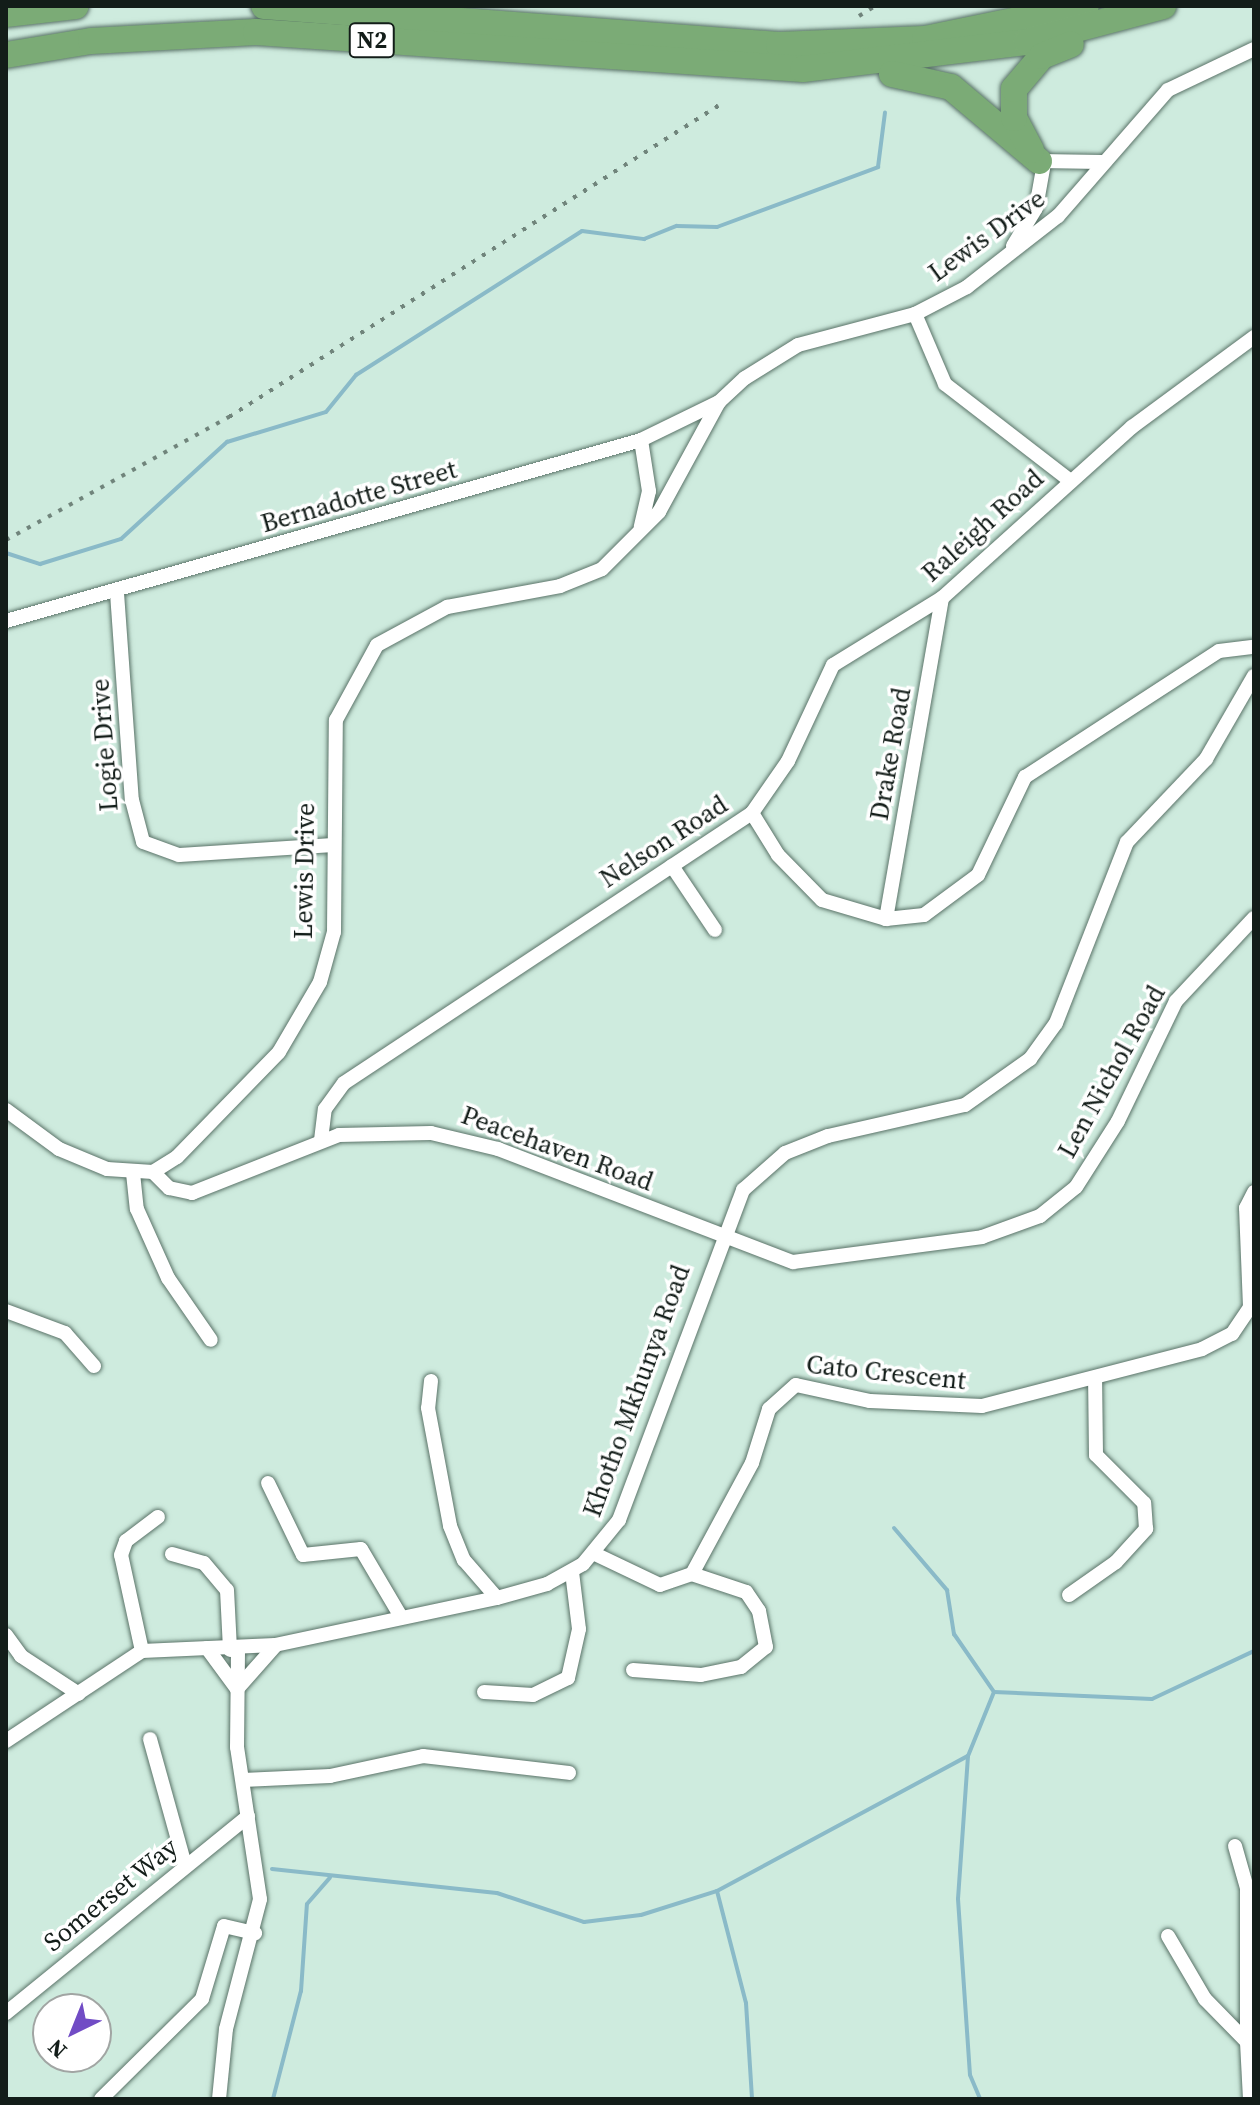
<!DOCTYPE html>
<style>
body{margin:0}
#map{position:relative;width:1260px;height:2105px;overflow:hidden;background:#ceebde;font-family:"Source Serif 4",serif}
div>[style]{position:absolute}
.stream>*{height:4px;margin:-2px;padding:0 2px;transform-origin:2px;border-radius:2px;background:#8abac8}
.roads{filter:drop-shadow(0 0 2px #5a7368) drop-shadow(0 0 2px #5a7368)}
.minor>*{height:14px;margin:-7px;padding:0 7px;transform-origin:7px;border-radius:7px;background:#fff}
.motorway>*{height:26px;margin:-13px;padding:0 13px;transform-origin:13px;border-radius:13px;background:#7bab76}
.rail>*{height:4px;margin-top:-2px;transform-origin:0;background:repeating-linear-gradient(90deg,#70847b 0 4px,transparent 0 12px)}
span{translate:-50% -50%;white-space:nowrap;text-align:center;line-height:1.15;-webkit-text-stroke:7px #fff;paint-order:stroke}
.shield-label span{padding:2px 6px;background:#fff;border:2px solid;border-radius:6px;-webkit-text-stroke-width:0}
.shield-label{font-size:24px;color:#131d19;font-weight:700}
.street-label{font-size:26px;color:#131d19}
.frame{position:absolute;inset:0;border:8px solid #131d19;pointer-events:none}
.north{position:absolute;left:32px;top:1993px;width:80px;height:80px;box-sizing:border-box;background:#fff;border:2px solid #a1a5a3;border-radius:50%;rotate:223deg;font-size:22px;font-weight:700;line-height:32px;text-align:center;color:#131d19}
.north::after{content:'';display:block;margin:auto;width:28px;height:36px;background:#714cc5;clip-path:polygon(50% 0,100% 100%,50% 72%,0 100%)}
</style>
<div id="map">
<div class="stream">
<i style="left:6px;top:553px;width:36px;rotate:18deg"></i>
<i style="left:40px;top:564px;width:85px;rotate:-17.2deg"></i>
<i style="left:121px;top:539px;width:144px;rotate:-42.5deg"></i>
<i style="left:227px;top:442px;width:103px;rotate:-16.9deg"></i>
<i style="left:326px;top:412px;width:48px;rotate:-51deg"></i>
<i style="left:356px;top:375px;width:268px;rotate:-32.5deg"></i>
<i style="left:582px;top:231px;width:63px;rotate:7.4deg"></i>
<i style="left:644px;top:239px;width:35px;rotate:-22deg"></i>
<i style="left:677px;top:226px;width:40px;rotate:1.4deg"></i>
<i style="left:717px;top:227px;width:172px;rotate:-20.4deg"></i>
<i style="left:878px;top:167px;width:55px;rotate:-82.7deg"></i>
<i style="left:894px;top:1528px;width:82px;rotate:49.5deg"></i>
<i style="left:947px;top:1590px;width:45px;rotate:81deg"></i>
<i style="left:954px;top:1634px;width:70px;rotate:55.4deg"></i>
<i style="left:968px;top:1756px;width:143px;rotate:94deg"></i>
<i style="left:958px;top:1899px;width:176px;rotate:86.1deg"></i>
<i style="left:970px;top:2075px;width:26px;rotate:67deg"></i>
<i style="left:272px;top:1869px;width:226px;rotate:6.1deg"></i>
<i style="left:497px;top:1893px;width:92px;rotate:18.4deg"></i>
<i style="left:584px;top:1922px;width:57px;rotate:-7deg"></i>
<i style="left:641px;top:1915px;width:80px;rotate:-17.5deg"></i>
<i style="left:717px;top:1891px;width:285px;rotate:-28.3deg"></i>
<i style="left:968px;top:1756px;width:69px;rotate:-67.9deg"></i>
<i style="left:994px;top:1692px;width:158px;rotate:2.5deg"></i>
<i style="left:1152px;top:1699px;width:113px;rotate:-25.2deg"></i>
<i style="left:717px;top:1891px;width:116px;rotate:75.5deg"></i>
<i style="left:746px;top:2003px;width:96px;rotate:86.4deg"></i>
<i style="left:273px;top:2099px;width:112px;rotate:-75.5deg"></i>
<i style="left:301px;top:1991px;width:87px;rotate:-86.1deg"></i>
<i style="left:307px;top:1904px;width:35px;rotate:-49deg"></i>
</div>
<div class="roads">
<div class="minor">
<i style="left:1039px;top:161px;width:63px;rotate:0.9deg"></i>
<i style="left:1013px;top:246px;width:44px;rotate:-58.8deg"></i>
<i style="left:1036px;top:208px;width:46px;rotate:-79.9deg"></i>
<i style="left:915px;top:314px;width:76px;rotate:66.8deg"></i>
<i style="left:945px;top:384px;width:157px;rotate:37.7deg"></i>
<i style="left:641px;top:440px;width:52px;rotate:81.1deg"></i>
<i style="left:649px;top:491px;width:37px;rotate:103deg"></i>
<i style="left:117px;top:593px;width:208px;rotate:85.9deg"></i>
<i style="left:132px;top:800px;width:43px;rotate:75.3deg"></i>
<i style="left:143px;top:842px;width:38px;rotate:20deg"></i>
<i style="left:179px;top:855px;width:155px;rotate:-3.7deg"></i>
<i style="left:6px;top:621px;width:660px;rotate:-15.91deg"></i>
<i style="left:641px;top:440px;width:87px;rotate:-26deg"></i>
<i style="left:752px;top:813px;width:49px;rotate:58.2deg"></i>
<i style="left:778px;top:855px;width:63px;rotate:45.6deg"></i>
<i style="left:822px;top:900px;width:67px;rotate:16.5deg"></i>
<i style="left:886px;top:919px;width:38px;rotate:-6deg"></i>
<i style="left:924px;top:915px;width:67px;rotate:-36.5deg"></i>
<i style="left:978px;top:875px;width:109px;rotate:-64.4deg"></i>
<i style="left:1025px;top:777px;width:231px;rotate:-33deg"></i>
<i style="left:1219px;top:651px;width:35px;rotate:-7deg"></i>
<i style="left:672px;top:866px;width:77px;rotate:56.1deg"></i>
<i style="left:886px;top:919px;width:326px;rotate:-80.1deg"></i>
<i style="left:6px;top:1110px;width:66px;rotate:36.3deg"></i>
<i style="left:59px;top:1149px;width:52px;rotate:22.6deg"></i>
<i style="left:107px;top:1169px;width:46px;rotate:3.7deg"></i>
<i style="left:153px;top:1172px;width:28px;rotate:-32deg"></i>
<i style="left:177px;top:1157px;width:146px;rotate:-45.8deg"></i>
<i style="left:279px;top:1052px;width:81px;rotate:-59.6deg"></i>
<i style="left:320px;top:982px;width:52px;rotate:-74.4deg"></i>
<i style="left:334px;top:932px;width:212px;rotate:-89.5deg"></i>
<i style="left:336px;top:720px;width:85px;rotate:-61.3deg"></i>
<i style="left:377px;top:645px;width:80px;rotate:-28.5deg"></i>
<i style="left:447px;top:607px;width:115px;rotate:-10.5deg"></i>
<i style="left:560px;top:586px;width:45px;rotate:-22deg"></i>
<i style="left:602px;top:569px;width:81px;rotate:-45deg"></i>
<i style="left:659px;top:512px;width:125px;rotate:-61.4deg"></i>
<i style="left:719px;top:402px;width:35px;rotate:-43deg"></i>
<i style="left:745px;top:378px;width:62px;rotate:-31.9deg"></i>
<i style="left:798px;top:345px;width:121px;rotate:-14.8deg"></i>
<i style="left:915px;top:314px;width:59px;rotate:-27.4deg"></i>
<i style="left:967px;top:287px;width:115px;rotate:-38deg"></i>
<i style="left:1058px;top:216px;width:167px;rotate:-48.9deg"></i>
<i style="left:1168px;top:90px;width:95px;rotate:-25.5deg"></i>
<i style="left:321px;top:1140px;width:31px;rotate:-83deg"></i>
<i style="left:325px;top:1109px;width:32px;rotate:-54deg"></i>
<i style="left:344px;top:1083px;width:489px;rotate:-33.5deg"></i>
<i style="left:752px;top:813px;width:63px;rotate:-55.3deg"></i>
<i style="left:788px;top:761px;width:106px;rotate:-64.9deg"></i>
<i style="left:833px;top:665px;width:128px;rotate:-31.6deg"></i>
<i style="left:942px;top:598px;width:256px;rotate:-42deg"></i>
<i style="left:1132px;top:427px;width:152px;rotate:-36.4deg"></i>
<i style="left:153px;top:1172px;width:23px;rotate:45deg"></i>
<i style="left:169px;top:1188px;width:24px;rotate:12deg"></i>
<i style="left:192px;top:1193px;width:158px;rotate:-21.5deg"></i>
<i style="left:339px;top:1135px;width:92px;rotate:-1.2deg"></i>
<i style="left:431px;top:1133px;width:69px;rotate:13.4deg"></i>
<i style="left:498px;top:1149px;width:316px;rotate:21deg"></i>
<i style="left:793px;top:1262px;width:191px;rotate:-7.5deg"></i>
<i style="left:982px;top:1237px;width:62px;rotate:-19.9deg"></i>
<i style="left:1040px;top:1216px;width:46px;rotate:-38.9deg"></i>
<i style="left:1076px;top:1187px;width:78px;rotate:-57.5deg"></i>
<i style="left:1118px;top:1121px;width:133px;rotate:-64.2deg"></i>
<i style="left:1176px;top:1001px;width:114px;rotate:-46.8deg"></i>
<i style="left:133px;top:1173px;width:36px;rotate:84deg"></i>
<i style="left:137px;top:1209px;width:76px;rotate:65.8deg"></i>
<i style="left:168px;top:1278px;width:75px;rotate:55.3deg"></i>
<i style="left:6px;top:1311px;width:63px;rotate:20.4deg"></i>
<i style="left:65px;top:1333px;width:44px;rotate:48.7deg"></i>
<i style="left:431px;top:1381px;width:27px;rotate:96deg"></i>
<i style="left:428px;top:1408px;width:120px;rotate:79.4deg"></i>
<i style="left:450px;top:1526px;width:37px;rotate:68deg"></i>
<i style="left:464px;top:1560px;width:50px;rotate:49deg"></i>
<i style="left:268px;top:1483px;width:80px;rotate:64.1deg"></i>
<i style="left:303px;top:1555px;width:58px;rotate:-5.9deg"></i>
<i style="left:361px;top:1549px;width:79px;rotate:59.5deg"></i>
<i style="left:172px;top:1554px;width:33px;rotate:16deg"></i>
<i style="left:204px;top:1563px;width:35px;rotate:50deg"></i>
<i style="left:227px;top:1590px;width:60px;rotate:87.1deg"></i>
<i style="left:595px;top:1554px;width:72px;rotate:25.5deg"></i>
<i style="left:660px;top:1585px;width:34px;rotate:-19deg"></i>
<i style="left:692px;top:1574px;width:126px;rotate:-61.6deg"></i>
<i style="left:752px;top:1463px;width:57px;rotate:-72.5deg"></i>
<i style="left:769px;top:1409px;width:36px;rotate:-42deg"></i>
<i style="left:796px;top:1385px;width:76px;rotate:12.2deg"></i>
<i style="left:870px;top:1401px;width:112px;rotate:2.6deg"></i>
<i style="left:982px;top:1406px;width:227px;rotate:-14.5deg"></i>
<i style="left:1202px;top:1349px;width:34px;rotate:-27deg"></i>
<i style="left:1232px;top:1334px;width:32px;rotate:-56deg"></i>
<i style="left:1250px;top:1307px;width:99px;rotate:-92.3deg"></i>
<i style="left:1246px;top:1208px;width:18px;rotate:-63deg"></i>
<i style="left:1069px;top:1595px;width:57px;rotate:-35.1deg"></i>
<i style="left:1116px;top:1562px;width:45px;rotate:-47.7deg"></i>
<i style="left:1146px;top:1529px;width:26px;rotate:-94deg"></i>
<i style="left:1144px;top:1503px;width:68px;rotate:-135deg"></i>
<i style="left:1096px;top:1455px;width:77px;rotate:-90.7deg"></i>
<i style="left:6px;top:1635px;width:26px;rotate:54deg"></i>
<i style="left:21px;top:1656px;width:69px;rotate:33.2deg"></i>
<i style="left:207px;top:1648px;width:51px;rotate:53.8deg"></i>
<i style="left:237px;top:1689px;width:57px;rotate:-48.5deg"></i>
<i style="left:142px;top:1651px;width:98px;rotate:-102.3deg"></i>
<i style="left:121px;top:1555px;width:15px;rotate:-70deg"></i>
<i style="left:126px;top:1541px;width:40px;rotate:-37deg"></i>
<i style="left:633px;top:1670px;width:68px;rotate:4.2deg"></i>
<i style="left:701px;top:1675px;width:41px;rotate:-11.3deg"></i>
<i style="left:741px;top:1667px;width:32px;rotate:-39deg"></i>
<i style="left:766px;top:1647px;width:37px;rotate:-101deg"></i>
<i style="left:759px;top:1611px;width:23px;rotate:-124deg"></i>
<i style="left:746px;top:1592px;width:57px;rotate:-161.6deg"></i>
<i style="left:484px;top:1692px;width:49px;rotate:3.5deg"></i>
<i style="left:533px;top:1695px;width:39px;rotate:-26deg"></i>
<i style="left:568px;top:1678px;width:50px;rotate:-77.3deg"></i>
<i style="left:579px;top:1629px;width:57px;rotate:-97deg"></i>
<i style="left:150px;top:1739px;width:131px;rotate:74.5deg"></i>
<i style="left:6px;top:1741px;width:163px;rotate:-33.5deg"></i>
<i style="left:142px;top:1651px;width:133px;rotate:-2.6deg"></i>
<i style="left:275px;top:1645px;width:227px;rotate:-12deg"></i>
<i style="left:497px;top:1598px;width:52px;rotate:-15.6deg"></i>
<i style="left:547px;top:1584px;width:41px;rotate:-29.1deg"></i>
<i style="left:583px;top:1564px;width:57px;rotate:-50.7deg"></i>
<i style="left:619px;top:1520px;width:353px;rotate:-69.4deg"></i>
<i style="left:743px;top:1190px;width:56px;rotate:-41.4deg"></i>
<i style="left:785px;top:1153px;width:46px;rotate:-21.6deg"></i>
<i style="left:828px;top:1136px;width:140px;rotate:-12.8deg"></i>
<i style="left:965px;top:1105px;width:80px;rotate:-35.3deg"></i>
<i style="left:1030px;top:1059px;width:44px;rotate:-54.2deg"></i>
<i style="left:1056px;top:1023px;width:194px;rotate:-68.6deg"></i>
<i style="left:1127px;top:842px;width:115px;rotate:-46.4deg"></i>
<i style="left:1206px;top:759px;width:96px;rotate:-60deg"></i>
<i style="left:243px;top:1780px;width:87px;rotate:-2.6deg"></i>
<i style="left:330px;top:1776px;width:95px;rotate:-12.1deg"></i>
<i style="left:423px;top:1756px;width:147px;rotate:6.6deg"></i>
<i style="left:1235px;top:1846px;width:44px;rotate:74.1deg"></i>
<i style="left:1247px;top:1888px;width:154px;rotate:90deg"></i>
<i style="left:1168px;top:1936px;width:73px;rotate:59.6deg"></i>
<i style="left:1205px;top:1999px;width:60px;rotate:45.7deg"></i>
<i style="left:1247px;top:2042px;width:57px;rotate:87deg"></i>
<i style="left:6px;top:2013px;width:312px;rotate:-39.1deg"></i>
<i style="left:101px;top:2099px;width:142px;rotate:-44.7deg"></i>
<i style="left:202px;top:1999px;width:76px;rotate:-73.2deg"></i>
<i style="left:224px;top:1926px;width:32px;rotate:13deg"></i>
<i style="left:219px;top:2099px;width:70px;rotate:-84.3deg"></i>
<i style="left:226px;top:2029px;width:134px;rotate:-75.3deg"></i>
<i style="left:260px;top:1899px;width:154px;rotate:-98.6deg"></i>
<i style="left:237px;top:1747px;width:97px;rotate:-89.4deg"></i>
</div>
<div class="motorway">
<i style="left:264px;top:6px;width:516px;rotate:4.33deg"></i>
<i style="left:779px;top:45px;width:146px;rotate:-2.4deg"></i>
<i style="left:925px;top:39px;width:164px;rotate:-11.6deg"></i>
<i style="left:6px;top:14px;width:70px;rotate:-6.5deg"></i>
<i style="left:6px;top:55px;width:86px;rotate:-9.4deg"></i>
<i style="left:91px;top:41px;width:165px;rotate:-3.1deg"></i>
<i style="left:256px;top:32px;width:548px;rotate:3.87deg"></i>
<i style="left:803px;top:69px;width:226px;rotate:-6.9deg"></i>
<i style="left:1027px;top:42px;width:141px;rotate:-14.8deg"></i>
<i style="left:892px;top:74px;width:60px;rotate:12.4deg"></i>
<i style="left:951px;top:87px;width:115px;rotate:40.1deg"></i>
<i style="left:1031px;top:150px;width:36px;rotate:-118deg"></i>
<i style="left:1014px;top:118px;width:29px;rotate:-90deg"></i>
<i style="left:1014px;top:89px;width:43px;rotate:-49.7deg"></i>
<i style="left:1042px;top:56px;width:31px;rotate:-22deg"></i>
</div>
</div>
<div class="rail">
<i style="left:859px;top:16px;width:19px;rotate:-32deg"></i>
<i style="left:6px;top:540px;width:255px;rotate:-28.9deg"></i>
<i style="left:229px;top:417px;width:587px;rotate:-32.47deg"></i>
</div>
<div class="shield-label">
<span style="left:372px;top:40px">N2</span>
</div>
<div class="street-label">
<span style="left:987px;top:236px;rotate:-36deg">Lewis Drive</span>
<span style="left:359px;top:497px;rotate:-16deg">Bernadotte Street</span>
<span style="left:983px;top:526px;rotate:-42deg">Raleigh Road</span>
<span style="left:105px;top:745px;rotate:-94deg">Logie Drive</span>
<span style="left:891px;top:754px;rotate:-80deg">Drake Road</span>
<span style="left:664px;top:842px;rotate:-33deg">Nelson Road</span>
<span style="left:305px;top:871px;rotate:-89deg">Lewis Drive</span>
<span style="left:1112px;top:1072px;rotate:-61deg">Len Nichol Road</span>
<span style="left:557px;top:1149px;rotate:20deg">Peacehaven Road</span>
<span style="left:886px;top:1373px;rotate:6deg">Cato Crescent</span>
<span style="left:637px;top:1391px;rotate:-70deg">Khotho Mkhunya Road</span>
<span style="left:111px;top:1895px;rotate:-39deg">Somerset Way</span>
</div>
<div class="frame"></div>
<div class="north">N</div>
</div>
